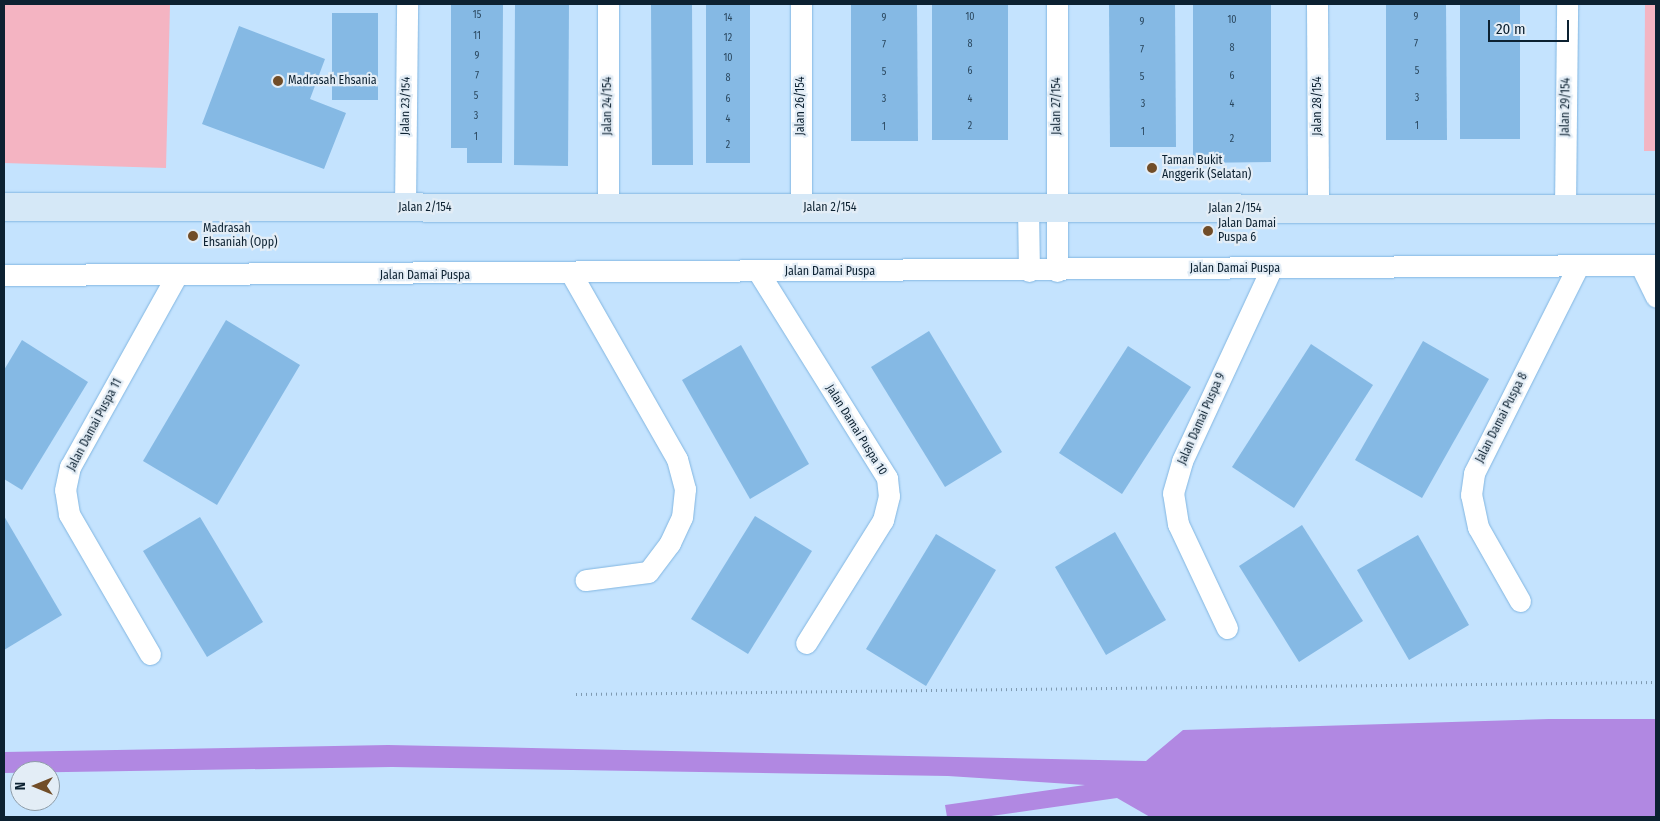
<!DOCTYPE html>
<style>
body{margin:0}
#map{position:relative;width:1660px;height:821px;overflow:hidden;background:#c4e3fe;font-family:"Fira Sans Condensed",sans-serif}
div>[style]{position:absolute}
.green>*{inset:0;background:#f4b4c2}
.water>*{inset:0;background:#b188e2}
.building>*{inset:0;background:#85b9e4}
.path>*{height:3px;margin-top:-1.5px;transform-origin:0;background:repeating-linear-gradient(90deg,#7f9ab1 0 1px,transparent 0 5px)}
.roads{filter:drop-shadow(0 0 1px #82b6e1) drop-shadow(0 0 1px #82b6e1)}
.street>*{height:21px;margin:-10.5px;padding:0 10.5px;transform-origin:10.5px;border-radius:10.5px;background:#fff}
.secondary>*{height:28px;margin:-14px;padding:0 14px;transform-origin:14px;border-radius:14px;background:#d5e8f7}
.dots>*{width:14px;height:14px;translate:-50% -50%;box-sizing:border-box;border:2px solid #e3edf6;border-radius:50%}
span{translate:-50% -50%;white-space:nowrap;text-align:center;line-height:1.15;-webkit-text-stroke:4.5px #e3edf6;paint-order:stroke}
.number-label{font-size:10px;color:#2a475e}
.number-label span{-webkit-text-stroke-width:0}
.poi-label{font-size:12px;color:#0c2131}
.left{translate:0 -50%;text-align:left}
.street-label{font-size:12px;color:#0c2131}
.frame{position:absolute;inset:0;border:5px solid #0c2131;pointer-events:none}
.north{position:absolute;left:10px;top:761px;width:50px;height:50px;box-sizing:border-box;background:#e3edf6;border:1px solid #8d9ba7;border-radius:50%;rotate:270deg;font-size:14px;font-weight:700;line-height:20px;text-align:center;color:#0c2131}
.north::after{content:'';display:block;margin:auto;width:18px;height:22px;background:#714d28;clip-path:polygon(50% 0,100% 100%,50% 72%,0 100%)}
.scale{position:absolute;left:1488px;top:20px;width:81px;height:22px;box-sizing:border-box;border:2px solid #0c2131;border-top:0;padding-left:6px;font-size:15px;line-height:18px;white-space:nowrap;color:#0c2131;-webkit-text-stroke:4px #e3edf6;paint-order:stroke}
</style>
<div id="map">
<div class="green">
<i style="clip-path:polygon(4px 4px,170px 4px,166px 168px,4px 163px)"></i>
<i style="clip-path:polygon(1645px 4px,1656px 4px,1656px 151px,1644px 151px)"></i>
</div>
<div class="water">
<i style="clip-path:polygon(1549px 719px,1656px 719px,1656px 817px,1150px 817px,1117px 798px,984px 817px,947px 817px,945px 805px,1085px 785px,948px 776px,392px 767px,4px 773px,4px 752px,388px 745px,1146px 761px,1183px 730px)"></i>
</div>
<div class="building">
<i style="clip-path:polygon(451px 4px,503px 4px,502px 163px,467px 163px,467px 148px,451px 148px)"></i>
<i style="clip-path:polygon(515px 4px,569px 4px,568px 166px,514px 165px)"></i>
<i style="clip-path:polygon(651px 4px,692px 4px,693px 165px,652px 165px)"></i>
<i style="clip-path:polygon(706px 4px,750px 4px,750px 163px,706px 163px)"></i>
<i style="clip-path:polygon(917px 4px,918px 141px,851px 141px,851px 4px)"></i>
<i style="clip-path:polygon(932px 4px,1008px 4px,1008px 140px,932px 140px)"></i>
<i style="clip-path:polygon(1109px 4px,1175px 4px,1176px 147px,1110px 147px)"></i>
<i style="clip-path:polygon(1193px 4px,1271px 4px,1271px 162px,1193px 163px)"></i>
<i style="clip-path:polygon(1386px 4px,1446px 4px,1447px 140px,1386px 140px)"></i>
<i style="clip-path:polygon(1460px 4px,1520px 4px,1520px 139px,1460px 139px)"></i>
<i style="clip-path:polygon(332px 13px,378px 13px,378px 100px,332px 100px)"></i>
<i style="clip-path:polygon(239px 26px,325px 59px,310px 99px,346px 113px,324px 169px,202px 124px)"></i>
<i style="clip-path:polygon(226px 320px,300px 365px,217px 505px,143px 461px)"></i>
<i style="clip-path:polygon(929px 331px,1002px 452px,945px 487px,871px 367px)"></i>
<i style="clip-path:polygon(22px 340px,88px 382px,22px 490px,4px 479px,4px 370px)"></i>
<i style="clip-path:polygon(1423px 341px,1489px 379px,1422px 498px,1355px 460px)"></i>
<i style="clip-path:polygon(1311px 344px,1373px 385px,1294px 508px,1232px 467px)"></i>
<i style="clip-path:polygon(741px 345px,809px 464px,750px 499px,682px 380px)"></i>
<i style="clip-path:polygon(1128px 346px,1191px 387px,1122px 494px,1059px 453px)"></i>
<i style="clip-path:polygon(4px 516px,62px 615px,4px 650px)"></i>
<i style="clip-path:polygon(755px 516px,812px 551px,748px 654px,691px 619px)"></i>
<i style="clip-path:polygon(200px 517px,263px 622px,207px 657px,143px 551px)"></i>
<i style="clip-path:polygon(1302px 525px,1363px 621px,1299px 662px,1239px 566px)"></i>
<i style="clip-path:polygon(1115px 532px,1166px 620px,1106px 655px,1055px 567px)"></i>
<i style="clip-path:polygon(936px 534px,996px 570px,926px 686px,866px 649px)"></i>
<i style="clip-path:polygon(1418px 535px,1469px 625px,1409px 660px,1357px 570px)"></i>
</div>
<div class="path">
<i style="left:576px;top:694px;width:1080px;rotate:-0.64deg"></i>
</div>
<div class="roads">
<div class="street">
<i style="left:801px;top:4px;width:204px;rotate:90deg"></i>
<i style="left:1057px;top:4px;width:267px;rotate:90deg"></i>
<i style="left:1317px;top:4px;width:205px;rotate:89.7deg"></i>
<i style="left:405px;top:207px;width:203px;rotate:-89.4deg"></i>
<i style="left:608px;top:208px;width:204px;rotate:-90deg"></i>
<i style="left:1028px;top:208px;width:63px;rotate:89.1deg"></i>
<i style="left:1565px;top:209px;width:205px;rotate:-89.4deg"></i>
<i style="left:1641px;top:266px;width:34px;rotate:64deg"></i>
<i style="left:759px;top:273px;width:242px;rotate:58deg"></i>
<i style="left:887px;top:478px;width:18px;rotate:84deg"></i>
<i style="left:889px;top:496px;width:25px;rotate:104deg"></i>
<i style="left:883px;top:520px;width:145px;rotate:122deg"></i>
<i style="left:4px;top:275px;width:1652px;rotate:-0.35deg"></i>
<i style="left:572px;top:275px;width:212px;rotate:60.3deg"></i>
<i style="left:677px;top:459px;width:31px;rotate:75deg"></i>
<i style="left:685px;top:489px;width:28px;rotate:96deg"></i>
<i style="left:682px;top:517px;width:29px;rotate:115deg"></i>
<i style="left:670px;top:543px;width:36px;rotate:127deg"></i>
<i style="left:648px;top:572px;width:63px;rotate:172.6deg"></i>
<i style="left:1520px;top:601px;width:85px;rotate:-119.6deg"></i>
<i style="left:1478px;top:527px;width:33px;rotate:-102deg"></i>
<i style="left:1471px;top:495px;width:22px;rotate:-82deg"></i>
<i style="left:1474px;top:473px;width:232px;rotate:-63.3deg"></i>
<i style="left:1227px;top:628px;width:115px;rotate:-115.2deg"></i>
<i style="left:1178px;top:524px;width:31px;rotate:-99deg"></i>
<i style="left:1173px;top:493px;width:33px;rotate:-74deg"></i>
<i style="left:1182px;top:461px;width:212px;rotate:-65.1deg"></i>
<i style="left:150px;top:654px;width:162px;rotate:-120.1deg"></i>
<i style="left:69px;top:514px;width:24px;rotate:-99deg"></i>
<i style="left:65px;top:490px;width:24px;rotate:-78deg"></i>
<i style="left:70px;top:467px;width:216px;rotate:-60.9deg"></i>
</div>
<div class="secondary">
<i style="left:4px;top:207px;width:1652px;rotate:0.07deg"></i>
</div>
</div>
<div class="dots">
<i style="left:278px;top:81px;background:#714d28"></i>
<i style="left:1152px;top:168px;background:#714d28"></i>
<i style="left:1208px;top:231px;background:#714d28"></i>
<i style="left:193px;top:236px;background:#714d28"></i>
</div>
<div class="number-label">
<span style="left:477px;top:16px">15</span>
<span style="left:970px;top:18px">10</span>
<span style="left:1416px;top:18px">9</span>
<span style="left:728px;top:19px">14</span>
<span style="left:884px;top:19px">9</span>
<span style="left:1232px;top:21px">10</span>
<span style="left:1142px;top:23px">9</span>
<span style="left:477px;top:37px">11</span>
<span style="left:728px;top:39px">12</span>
<span style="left:970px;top:45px">8</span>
<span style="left:1416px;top:45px">7</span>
<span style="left:884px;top:46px">7</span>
<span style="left:1232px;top:49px">8</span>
<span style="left:1142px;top:51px">7</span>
<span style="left:477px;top:57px">9</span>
<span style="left:728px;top:59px">10</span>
<span style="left:970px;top:72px">6</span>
<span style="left:1417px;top:72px">5</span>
<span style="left:884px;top:73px">5</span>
<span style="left:477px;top:77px">7</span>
<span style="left:1232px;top:77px">6</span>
<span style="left:1142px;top:78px">5</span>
<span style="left:728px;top:79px">8</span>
<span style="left:476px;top:97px">5</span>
<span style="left:1417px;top:99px">3</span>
<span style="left:728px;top:100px">6</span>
<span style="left:884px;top:100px">3</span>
<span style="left:970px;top:100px">4</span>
<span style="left:1143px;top:105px">3</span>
<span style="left:1232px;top:105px">4</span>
<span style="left:476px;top:117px">3</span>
<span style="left:728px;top:120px">4</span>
<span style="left:970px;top:127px">2</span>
<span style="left:1417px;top:127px">1</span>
<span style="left:884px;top:128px">1</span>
<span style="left:1143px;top:133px">1</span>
<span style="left:476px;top:138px">1</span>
<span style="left:1232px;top:140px">2</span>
<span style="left:728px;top:146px">2</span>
</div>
<div class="poi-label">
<span class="left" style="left:288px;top:81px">Madrasah Ehsania</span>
<span class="left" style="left:1162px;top:168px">Taman Bukit<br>Anggerik (Selatan)</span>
<span class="left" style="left:1218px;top:231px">Jalan Damai<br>Puspa 6</span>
<span class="left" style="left:203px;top:236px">Madrasah<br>Ehsaniah (Opp)</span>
</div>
<div class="street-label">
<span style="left:406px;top:106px;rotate:-89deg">Jalan 23/154</span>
<span style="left:608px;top:106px;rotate:-90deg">Jalan 24/154</span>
<span style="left:801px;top:106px;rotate:-90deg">Jalan 26/154</span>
<span style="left:1057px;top:106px;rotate:-90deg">Jalan 27/154</span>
<span style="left:1318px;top:106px;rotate:-90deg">Jalan 28/154</span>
<span style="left:1566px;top:107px;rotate:-89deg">Jalan 29/154</span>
<span style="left:425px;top:208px">Jalan 2/154</span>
<span style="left:830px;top:208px">Jalan 2/154</span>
<span style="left:1235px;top:209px">Jalan 2/154</span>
<span style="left:1235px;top:269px">Jalan Damai Puspa</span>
<span style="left:830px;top:272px">Jalan Damai Puspa</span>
<span style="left:425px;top:276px">Jalan Damai Puspa</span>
<span style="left:1502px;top:418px;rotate:-63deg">Jalan Damai Puspa 8</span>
<span style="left:1202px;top:419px;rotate:-66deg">Jalan Damai Puspa 9</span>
<span style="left:95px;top:425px;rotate:-62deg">Jalan Damai Puspa 11</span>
<span style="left:856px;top:430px;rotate:58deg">Jalan Damai Puspa 10</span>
</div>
<div class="frame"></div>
<div class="north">N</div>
<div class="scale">20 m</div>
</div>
